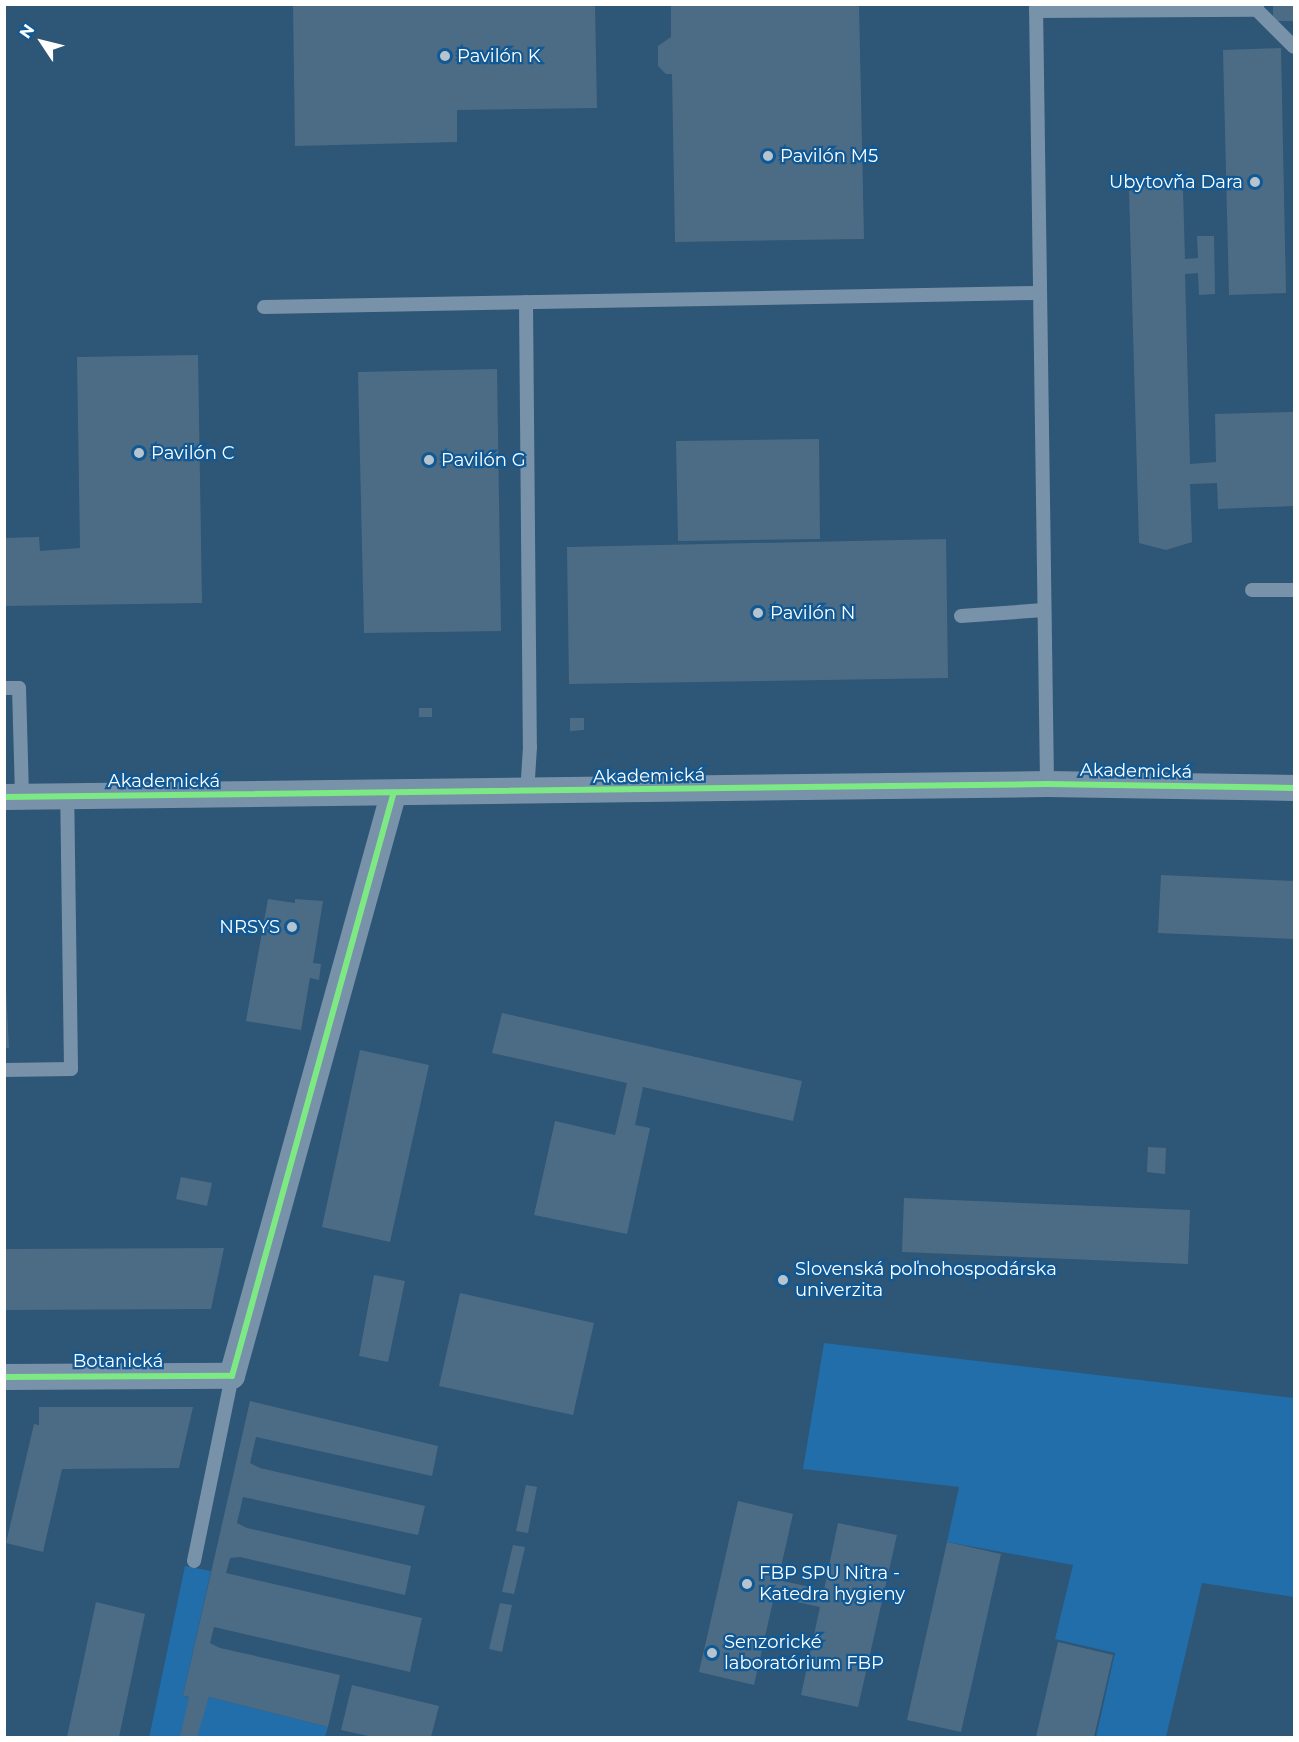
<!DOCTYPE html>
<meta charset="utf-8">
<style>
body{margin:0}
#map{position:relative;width:1299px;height:1742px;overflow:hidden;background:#2e5677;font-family:Montserrat,sans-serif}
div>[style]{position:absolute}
.green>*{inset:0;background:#216eaa}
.building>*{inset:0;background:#4c6c86}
.lane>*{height:14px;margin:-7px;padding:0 7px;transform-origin:7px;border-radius:7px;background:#7892a9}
.street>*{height:26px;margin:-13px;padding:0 13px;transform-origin:13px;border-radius:13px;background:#7892a9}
.cycleway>*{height:6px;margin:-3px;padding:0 3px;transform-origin:3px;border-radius:3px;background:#7ce984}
.dots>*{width:16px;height:16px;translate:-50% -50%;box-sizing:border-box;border:3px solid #105995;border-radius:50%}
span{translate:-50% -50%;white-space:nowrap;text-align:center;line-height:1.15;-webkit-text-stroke:4.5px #105995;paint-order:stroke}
.poi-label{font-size:18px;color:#fff}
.left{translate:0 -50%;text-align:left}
.right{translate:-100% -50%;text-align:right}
.street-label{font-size:18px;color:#fff}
.frame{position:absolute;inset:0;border:6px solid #fff;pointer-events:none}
.north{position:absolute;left:12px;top:12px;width:60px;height:60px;-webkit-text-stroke:4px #105995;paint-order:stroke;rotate:305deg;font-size:16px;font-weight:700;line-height:24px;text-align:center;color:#fff}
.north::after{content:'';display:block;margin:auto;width:21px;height:27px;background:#fff;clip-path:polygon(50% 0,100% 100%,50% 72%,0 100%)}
</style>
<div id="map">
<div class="green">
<i style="clip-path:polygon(824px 1343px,1294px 1398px,1294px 1597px,1202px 1583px,1166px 1737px,1096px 1737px,1115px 1653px,1055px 1639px,1073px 1565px,947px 1542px,959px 1487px,803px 1469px)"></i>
<i style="clip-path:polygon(185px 1566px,211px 1571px,183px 1696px,207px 1703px,209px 1697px,328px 1727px,325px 1737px,149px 1738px)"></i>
</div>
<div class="building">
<i style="clip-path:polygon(293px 4px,595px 4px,597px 108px,457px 110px,457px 142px,295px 146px)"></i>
<i style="clip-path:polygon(671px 4px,859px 4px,864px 239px,675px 242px,672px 74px,666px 74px,658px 66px,658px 46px,671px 37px)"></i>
<i style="clip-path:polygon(1273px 4px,1294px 4px,1294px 21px,1273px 21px)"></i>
<i style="clip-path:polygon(1281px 48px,1286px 293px,1229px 295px,1223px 50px)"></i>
<i style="clip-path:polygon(1155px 183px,1183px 190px,1185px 259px,1198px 258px,1197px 236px,1214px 236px,1215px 294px,1199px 295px,1198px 273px,1185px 274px,1190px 464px,1216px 462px,1215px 414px,1294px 412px,1294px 506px,1218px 509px,1217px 483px,1190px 484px,1192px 542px,1166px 550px,1139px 543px,1129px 191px)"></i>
<i style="clip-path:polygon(198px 355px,202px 603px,4px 606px,4px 538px,39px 537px,40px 551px,80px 548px,77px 357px)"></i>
<i style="clip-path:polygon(497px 369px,501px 631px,364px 633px,358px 372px)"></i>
<i style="clip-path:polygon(819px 439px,820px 539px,678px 541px,676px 441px)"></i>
<i style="clip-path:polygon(946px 539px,948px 678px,569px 684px,567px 547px)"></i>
<i style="clip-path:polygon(419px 708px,432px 708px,432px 717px,419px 717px)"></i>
<i style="clip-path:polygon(570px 718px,584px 718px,584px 730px,570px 731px)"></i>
<i style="clip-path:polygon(1161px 875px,1294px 881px,1294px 939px,1158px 933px)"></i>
<i style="clip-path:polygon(268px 899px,295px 903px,295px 899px,323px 901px,313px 963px,321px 964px,319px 980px,310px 978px,301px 1030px,246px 1021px)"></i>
<i style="clip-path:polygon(4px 948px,9px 1048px,4px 1048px)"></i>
<i style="clip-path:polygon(502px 1013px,802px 1081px,793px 1121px,643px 1087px,635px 1125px,650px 1128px,627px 1234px,534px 1215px,555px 1121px,615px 1135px,627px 1083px,492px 1053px)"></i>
<i style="clip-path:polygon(360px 1050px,429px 1065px,390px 1242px,322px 1227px)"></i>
<i style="clip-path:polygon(1148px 1147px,1166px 1148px,1165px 1174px,1147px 1172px)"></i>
<i style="clip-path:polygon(181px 1177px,212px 1183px,207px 1206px,176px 1199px)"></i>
<i style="clip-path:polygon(904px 1198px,1190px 1210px,1188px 1264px,902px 1252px)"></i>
<i style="clip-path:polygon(224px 1248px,211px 1309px,4px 1310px,4px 1249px)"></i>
<i style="clip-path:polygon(374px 1275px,405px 1281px,388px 1362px,359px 1356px)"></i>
<i style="clip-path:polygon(460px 1293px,594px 1323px,573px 1415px,439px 1386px)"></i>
<i style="clip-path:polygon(250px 1401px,438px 1446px,432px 1476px,256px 1437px,250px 1463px,260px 1468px,425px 1506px,418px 1535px,243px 1497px,237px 1523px,247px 1528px,411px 1566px,405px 1595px,240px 1557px,230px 1558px,226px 1573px,422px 1618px,410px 1672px,214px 1627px,210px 1643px,220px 1648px,340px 1675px,328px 1727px,209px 1697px,197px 1737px,180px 1737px,189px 1697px,183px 1696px)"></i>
<i style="clip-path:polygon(39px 1407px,193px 1407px,179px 1468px,62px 1469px,43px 1552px,6px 1543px,34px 1424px,39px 1425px)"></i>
<i style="clip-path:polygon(526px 1485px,537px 1487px,528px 1533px,516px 1531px)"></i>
<i style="clip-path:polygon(738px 1501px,793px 1514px,778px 1580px,824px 1590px,838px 1523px,897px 1535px,858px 1707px,801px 1695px,820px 1607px,774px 1597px,754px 1685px,699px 1672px)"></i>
<i style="clip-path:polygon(947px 1542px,1001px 1554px,961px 1732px,907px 1720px)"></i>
<i style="clip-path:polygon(513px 1545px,525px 1547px,514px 1594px,502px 1592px)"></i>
<i style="clip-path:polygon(96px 1602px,145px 1614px,119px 1737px,67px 1737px)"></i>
<i style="clip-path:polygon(500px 1603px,512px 1605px,502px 1652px,489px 1649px)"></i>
<i style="clip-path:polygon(1058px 1642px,1113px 1655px,1094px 1737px,1036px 1737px)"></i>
<i style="clip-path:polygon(352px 1685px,439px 1706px,431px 1737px,373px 1737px,341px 1730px)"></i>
</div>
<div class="lane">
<i style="left:1036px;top:4px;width:780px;rotate:89.19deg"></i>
<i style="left:1257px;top:10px;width:52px;rotate:45deg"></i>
<i style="left:1036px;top:11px;width:221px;rotate:-0.3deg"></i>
<i style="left:1257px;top:10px;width:6px;rotate:-90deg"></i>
<i style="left:526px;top:302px;width:445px;rotate:89.5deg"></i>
<i style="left:530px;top:747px;width:46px;rotate:93.7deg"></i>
<i style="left:264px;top:307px;width:773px;rotate:-1.04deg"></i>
<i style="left:1252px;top:590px;width:42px"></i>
<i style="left:961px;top:616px;width:83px;rotate:-4.1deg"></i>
<i style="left:4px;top:688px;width:15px"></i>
<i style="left:19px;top:688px;width:109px;rotate:88.4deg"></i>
<i style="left:4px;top:1070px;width:67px;rotate:-0.9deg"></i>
<i style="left:71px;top:1069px;width:273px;rotate:-90.8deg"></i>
<i style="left:194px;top:1561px;width:189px;rotate:-78.4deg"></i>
</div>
<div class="street">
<i style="left:4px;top:797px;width:1043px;rotate:-0.71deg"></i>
<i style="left:1047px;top:784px;width:247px;rotate:0.9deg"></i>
<i style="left:4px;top:1377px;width:228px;rotate:-0.3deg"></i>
<i style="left:232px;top:1376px;width:603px;rotate:-74.51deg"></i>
</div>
<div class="cycleway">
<i style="left:4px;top:797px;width:1043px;rotate:-0.71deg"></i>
<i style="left:1047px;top:784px;width:247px;rotate:0.9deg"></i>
<i style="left:4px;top:1377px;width:228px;rotate:-0.3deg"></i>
<i style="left:232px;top:1376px;width:603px;rotate:-74.51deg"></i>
</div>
<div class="dots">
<i style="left:445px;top:56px;background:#b6c4cf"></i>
<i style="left:768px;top:156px;background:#b6c4cf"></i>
<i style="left:1255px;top:182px;background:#b6c4cf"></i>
<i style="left:139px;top:453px;background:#b6c4cf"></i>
<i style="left:429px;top:460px;background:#b6c4cf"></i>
<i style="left:758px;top:613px;background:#b6c4cf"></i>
<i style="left:292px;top:927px;background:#b6c4cf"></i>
<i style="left:783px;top:1280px;background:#b6c4cf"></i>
<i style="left:747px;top:1584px;background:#b6c4cf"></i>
<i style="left:712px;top:1653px;background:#b6c4cf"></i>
</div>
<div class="poi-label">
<span class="left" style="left:457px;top:56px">Pavilón K</span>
<span class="left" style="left:780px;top:156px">Pavilón M5</span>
<span class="right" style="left:1243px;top:182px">Ubytovňa Dara</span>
<span class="left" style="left:151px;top:453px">Pavilón C</span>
<span class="left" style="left:441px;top:460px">Pavilón G</span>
<span class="left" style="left:770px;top:613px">Pavilón N</span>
<span class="right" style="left:280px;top:927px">NRSYS</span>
<span class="left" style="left:795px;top:1280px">Slovenská poľnohospodárska<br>univerzita</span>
<span class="left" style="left:759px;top:1584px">FBP SPU Nitra -<br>Katedra hygieny</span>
<span class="left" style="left:724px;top:1653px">Senzorické<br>laboratórium FBP</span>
</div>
<div class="street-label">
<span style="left:1136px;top:771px;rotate:1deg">Akademická</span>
<span style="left:649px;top:776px;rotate:-1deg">Akademická</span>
<span style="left:164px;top:781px">Akademická</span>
<span style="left:118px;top:1361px">Botanická</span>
</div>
<div class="frame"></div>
<div class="north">N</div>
</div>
